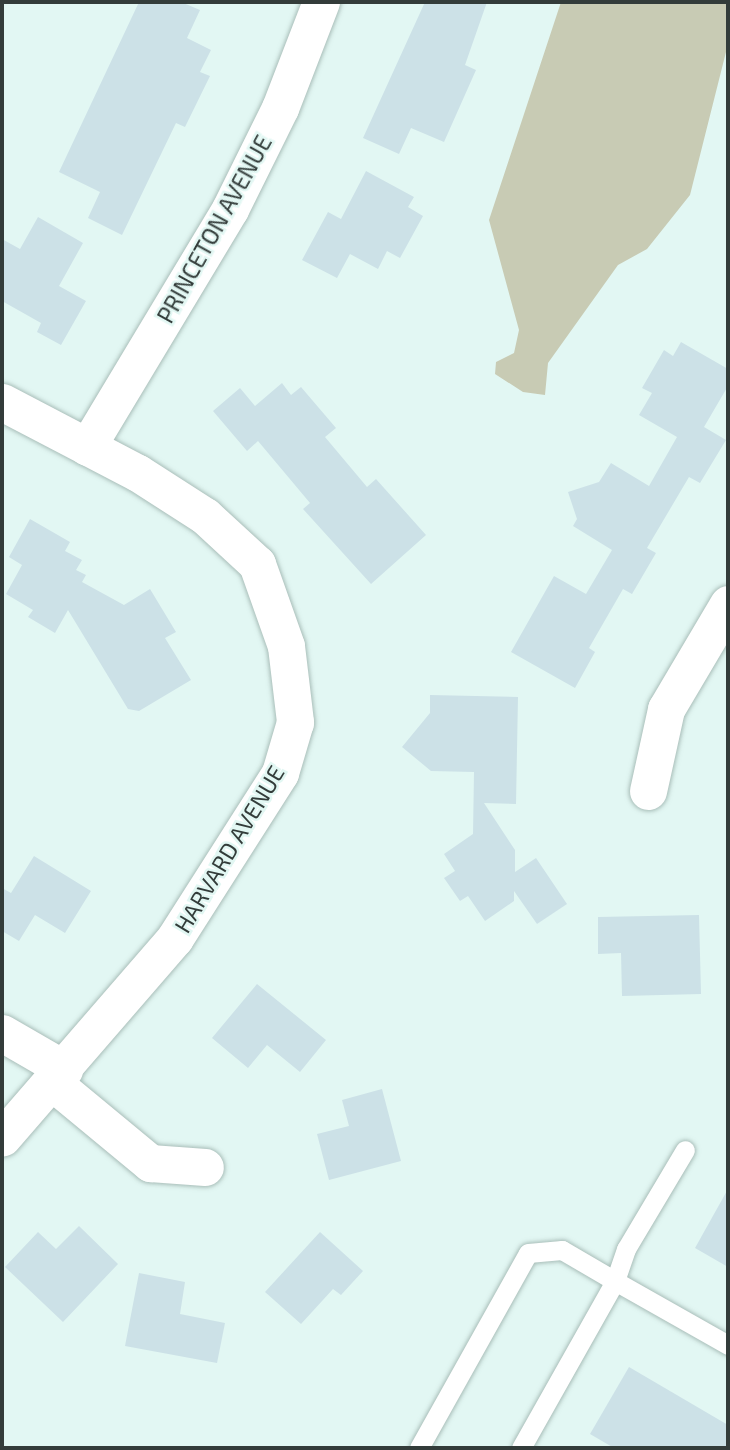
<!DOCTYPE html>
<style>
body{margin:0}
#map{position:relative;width:730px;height:1450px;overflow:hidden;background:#e2f7f3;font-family:"Exo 2",sans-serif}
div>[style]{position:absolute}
.green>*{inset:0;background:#c8cbb4}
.building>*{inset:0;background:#cce1e7}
.roads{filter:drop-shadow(0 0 2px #a9beb9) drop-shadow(0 0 2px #a9beb9)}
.lane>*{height:19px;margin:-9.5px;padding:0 9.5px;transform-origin:9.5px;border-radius:9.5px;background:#fff}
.street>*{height:37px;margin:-18.5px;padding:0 18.5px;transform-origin:18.5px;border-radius:18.5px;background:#fff}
span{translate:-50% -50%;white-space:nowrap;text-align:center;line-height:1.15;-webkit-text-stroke:5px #e2f7f3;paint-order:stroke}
.street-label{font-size:23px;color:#333c3a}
.frame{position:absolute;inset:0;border:4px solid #333c3a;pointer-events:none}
</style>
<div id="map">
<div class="green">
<i style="clip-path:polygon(561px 2px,728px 2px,728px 44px,690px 195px,647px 249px,618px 265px,548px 363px,545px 395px,523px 392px,495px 374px,496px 362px,514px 353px,519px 330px,489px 220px)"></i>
</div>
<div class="building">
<i style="clip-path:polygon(139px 2px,181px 2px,200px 10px,187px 38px,211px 50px,200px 72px,210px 76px,185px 127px,176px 123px,122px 235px,88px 218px,100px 192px,59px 172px)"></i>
<i style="clip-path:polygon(425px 2px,487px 2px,465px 65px,476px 70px,444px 142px,411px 128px,399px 154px,363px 138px)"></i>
<i style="clip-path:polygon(366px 171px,414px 197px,408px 207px,423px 216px,400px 258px,387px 251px,378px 269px,350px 254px,337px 278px,302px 260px,328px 212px,341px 219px)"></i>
<i style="clip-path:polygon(38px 217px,83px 243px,59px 286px,86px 301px,61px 345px,37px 332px,41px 323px,2px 301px,2px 239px,20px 249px)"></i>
<i style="clip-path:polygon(681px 342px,728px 369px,728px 386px,704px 427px,726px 440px,700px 483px,689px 477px,647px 548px,656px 553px,632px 594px,623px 589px,589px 648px,595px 652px,575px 688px,511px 652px,554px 576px,586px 594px,612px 550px,573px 526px,577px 519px,568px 492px,599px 482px,611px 463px,649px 486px,677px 437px,639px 415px,652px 393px,642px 388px,664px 350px,673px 356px)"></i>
<i style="clip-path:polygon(282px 383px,291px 395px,301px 387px,336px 428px,325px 437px,367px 487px,376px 479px,426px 535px,371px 584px,303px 509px,310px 503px,258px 441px,247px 451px,213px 411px,240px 388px,255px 406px)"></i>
<i style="clip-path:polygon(30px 519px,70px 542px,65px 551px,82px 560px,76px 570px,86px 575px,82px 582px,124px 605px,150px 589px,176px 632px,165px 638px,191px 680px,139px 711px,128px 709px,68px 610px,55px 633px,28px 617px,33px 610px,6px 594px,22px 565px,9px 557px)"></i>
<i style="clip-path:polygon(430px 695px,518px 697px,516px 804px,484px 803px,515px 850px,515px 872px,536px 858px,567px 904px,537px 924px,514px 891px,514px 901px,485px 921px,468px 896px,460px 901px,444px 878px,455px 871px,444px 854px,473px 834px,474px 772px,431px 771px,402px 747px,430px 713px)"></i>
<i style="clip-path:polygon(34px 856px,91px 891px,65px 933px,35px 915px,19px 941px,2px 931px,2px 888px,11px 893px)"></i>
<i style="clip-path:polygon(699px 915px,701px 994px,622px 996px,621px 953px,598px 954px,598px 917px)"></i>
<i style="clip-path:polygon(257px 984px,326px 1040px,300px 1072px,267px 1045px,248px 1068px,212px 1038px)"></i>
<i style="clip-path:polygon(382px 1089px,401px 1161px,329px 1180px,317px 1134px,349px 1126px,342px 1100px)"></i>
<i style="clip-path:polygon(728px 1189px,728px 1267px,695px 1248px)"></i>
<i style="clip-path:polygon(79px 1226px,118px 1264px,63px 1322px,5px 1267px,38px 1232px,56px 1249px)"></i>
<i style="clip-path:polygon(320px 1232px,363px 1271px,341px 1295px,333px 1289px,301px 1324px,265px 1292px)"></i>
<i style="clip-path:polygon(139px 1273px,185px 1282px,180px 1314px,225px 1323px,217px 1363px,125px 1346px)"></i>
<i style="clip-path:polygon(629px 1367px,728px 1425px,728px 1448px,614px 1448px,590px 1434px)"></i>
</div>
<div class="roads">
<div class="lane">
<i style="left:419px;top:1448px;width:223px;rotate:-60.8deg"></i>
<i style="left:528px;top:1253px;width:34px;rotate:-5deg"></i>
<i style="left:562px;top:1250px;width:61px;rotate:30.3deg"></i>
<i style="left:615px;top:1281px;width:34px;rotate:-71deg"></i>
<i style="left:626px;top:1249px;width:115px;rotate:-59.2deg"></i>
<i style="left:521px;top:1448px;width:192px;rotate:-60.6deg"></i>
<i style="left:615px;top:1281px;width:130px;rotate:29.5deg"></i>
</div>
<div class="street">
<i style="left:2px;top:402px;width:153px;rotate:27.6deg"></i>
<i style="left:138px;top:473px;width:80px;rotate:32.7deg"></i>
<i style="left:205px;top:516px;width:71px;rotate:42.7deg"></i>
<i style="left:257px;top:564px;width:87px;rotate:70.5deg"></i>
<i style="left:286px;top:646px;width:77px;rotate:83.2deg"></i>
<i style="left:295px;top:722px;width:53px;rotate:106.4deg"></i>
<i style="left:280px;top:773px;width:196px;rotate:122.5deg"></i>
<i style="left:175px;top:938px;width:264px;rotate:130.9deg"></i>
<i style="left:87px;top:447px;width:278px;rotate:-59deg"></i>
<i style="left:230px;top:209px;width:113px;rotate:-63.7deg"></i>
<i style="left:280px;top:108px;width:114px;rotate:-68.9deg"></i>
<i style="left:648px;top:791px;width:84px;rotate:-77.6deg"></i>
<i style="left:666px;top:709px;width:122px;rotate:-59.4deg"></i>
<i style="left:2px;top:1033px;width:72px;rotate:30.1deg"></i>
<i style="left:51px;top:1081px;width:129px;rotate:39.6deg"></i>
<i style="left:150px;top:1163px;width:55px;rotate:4.2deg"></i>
</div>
</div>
<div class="street-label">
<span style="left:214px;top:229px;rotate:-61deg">PRINCETON AVENUE</span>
<span style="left:229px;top:849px;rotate:-59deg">HARVARD AVENUE</span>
</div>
<div class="frame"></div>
</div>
